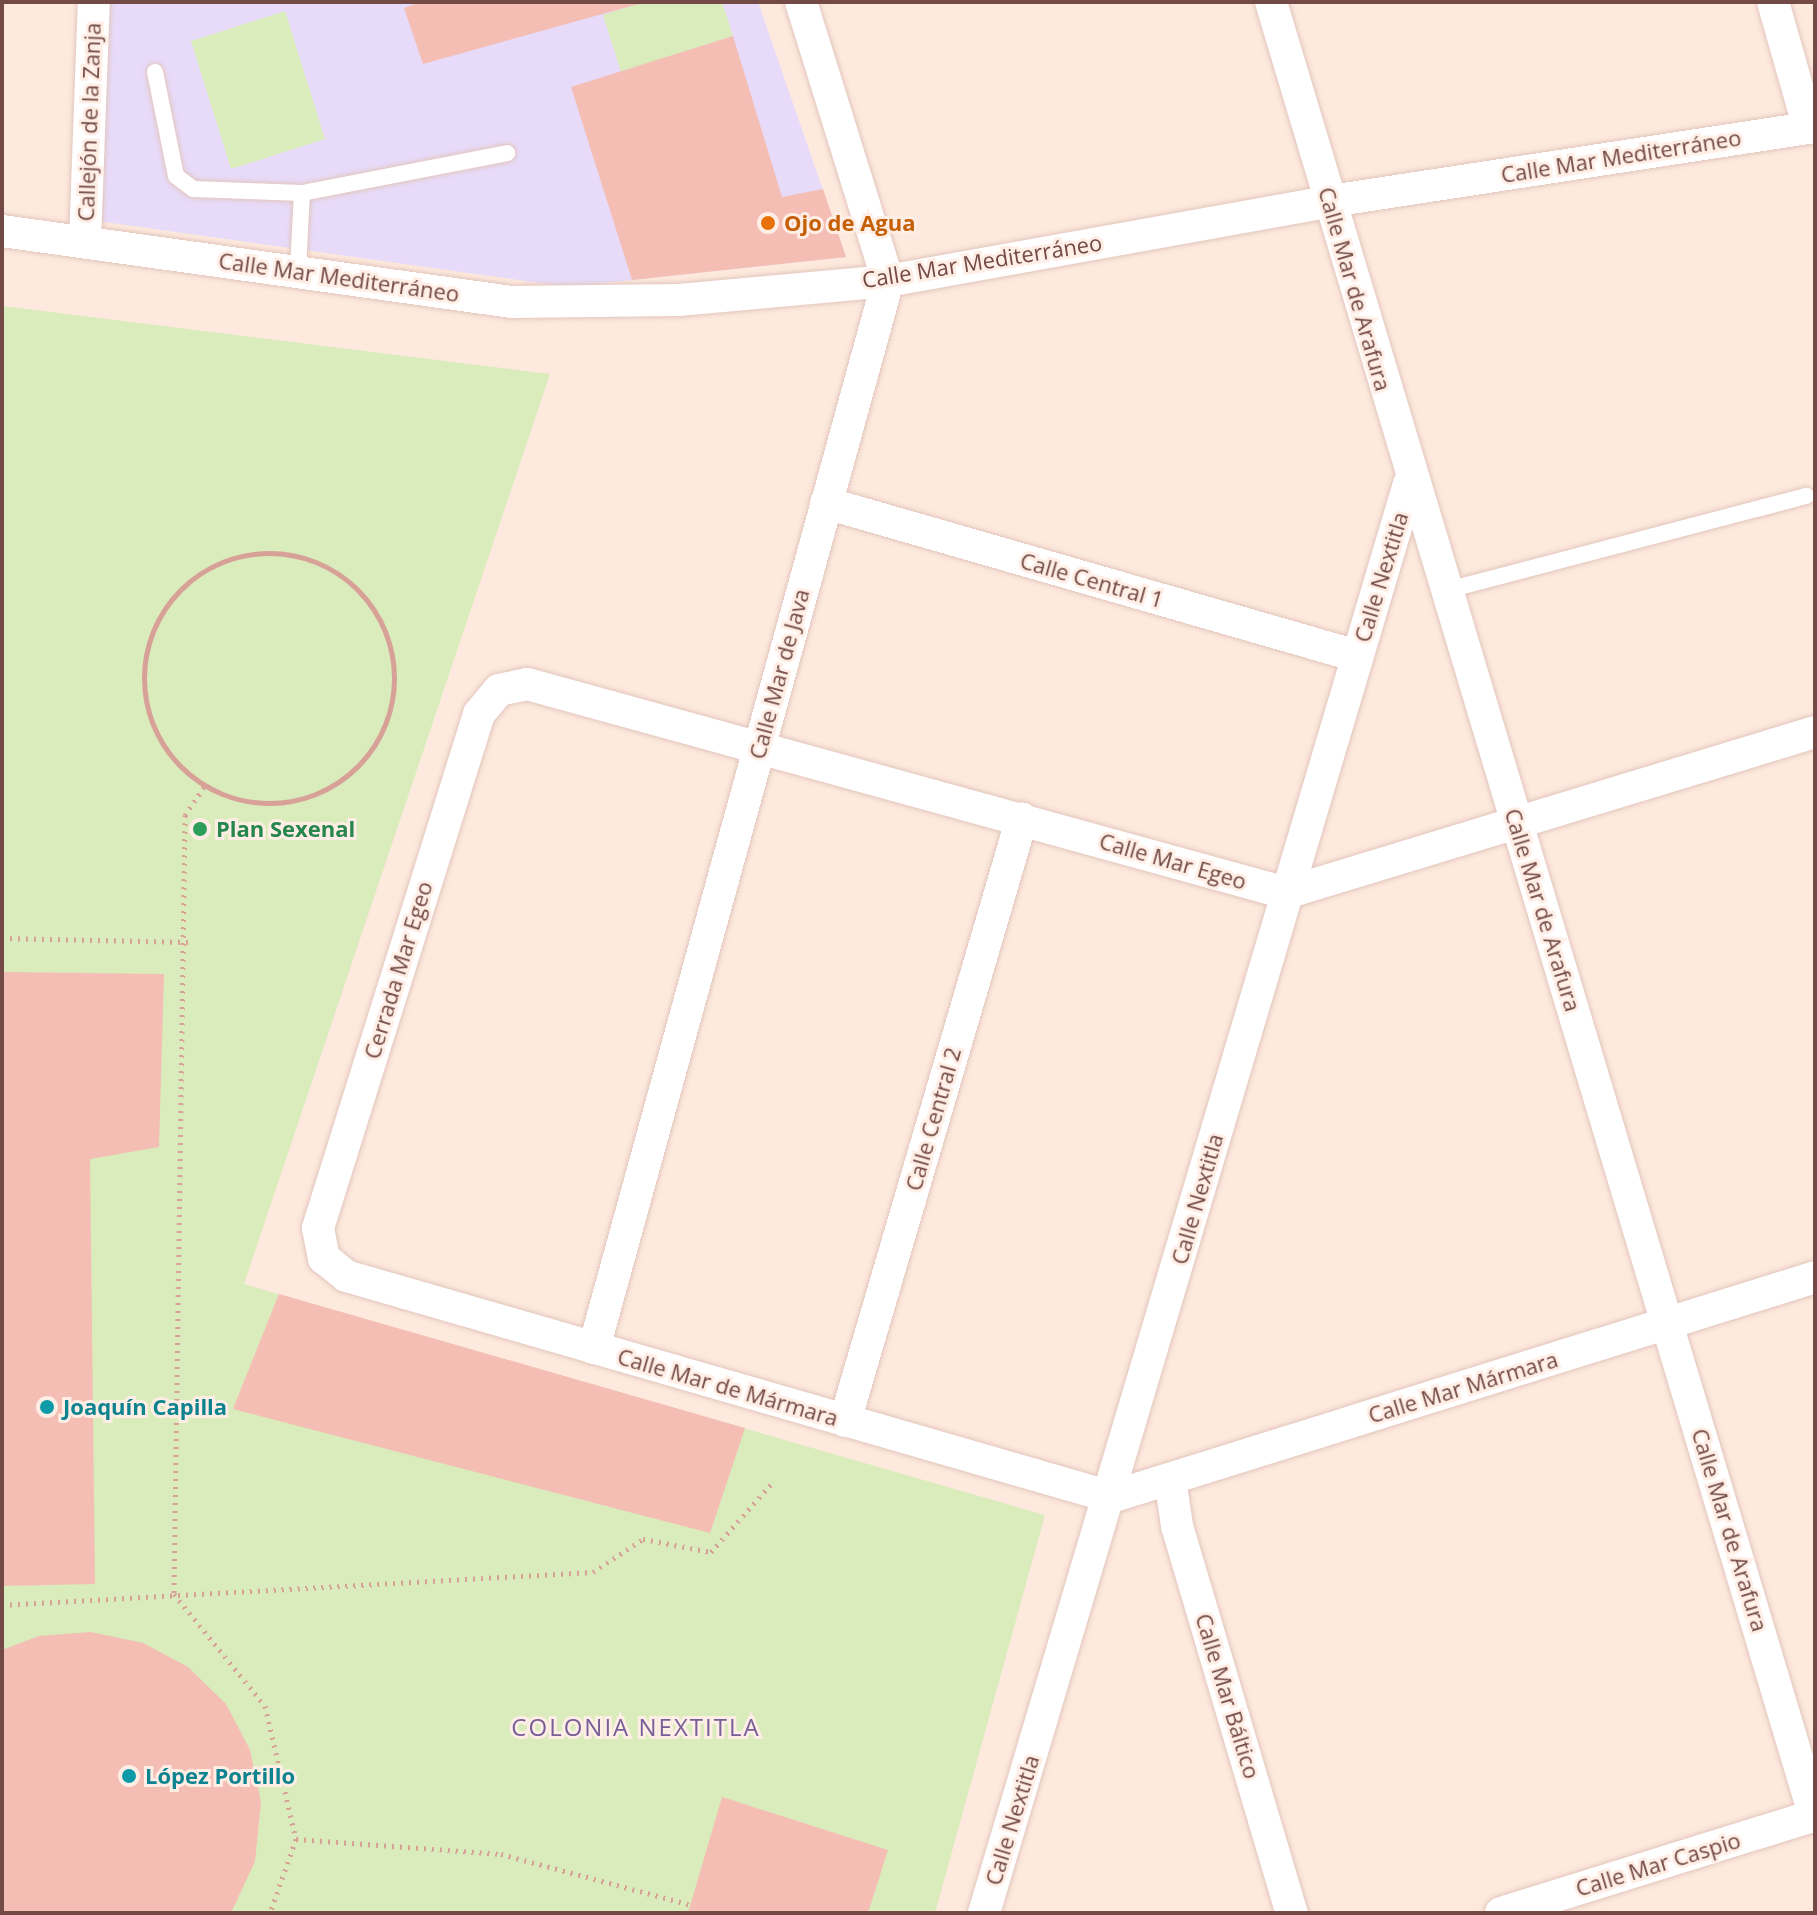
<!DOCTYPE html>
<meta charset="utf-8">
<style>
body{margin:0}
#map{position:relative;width:1817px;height:1915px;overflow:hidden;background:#fde9dd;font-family:"Open Sans",sans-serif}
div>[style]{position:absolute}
.education>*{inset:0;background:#e7dbf9}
.green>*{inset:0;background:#daebbc}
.building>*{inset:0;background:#f4beb4}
.path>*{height:5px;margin-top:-2.5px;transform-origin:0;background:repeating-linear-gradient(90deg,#d8a198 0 2px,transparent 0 8px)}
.path>.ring{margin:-2.5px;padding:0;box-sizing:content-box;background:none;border:5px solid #d8a198;border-radius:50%}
.roads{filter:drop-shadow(0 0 2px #e3c5bd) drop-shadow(0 0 2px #e3c5bd)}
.lane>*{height:16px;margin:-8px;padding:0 8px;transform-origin:8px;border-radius:8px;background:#fff}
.street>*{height:32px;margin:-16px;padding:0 16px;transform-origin:16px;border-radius:16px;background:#fff}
.dots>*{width:22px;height:22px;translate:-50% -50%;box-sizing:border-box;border:4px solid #ffeee5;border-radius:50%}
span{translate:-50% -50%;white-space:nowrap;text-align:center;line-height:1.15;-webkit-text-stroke:6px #ffeee5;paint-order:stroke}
.street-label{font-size:22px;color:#734a45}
.food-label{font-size:22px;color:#c56008;font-weight:700}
.left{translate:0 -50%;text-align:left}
.leisure-label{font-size:22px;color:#27864d;font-weight:700}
.culture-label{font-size:22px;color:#0d838f;font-weight:700}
.neighbourhood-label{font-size:24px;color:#776097;letter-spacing:2px}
.frame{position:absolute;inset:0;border:4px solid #734a45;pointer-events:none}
</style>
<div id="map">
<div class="education">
<i style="clip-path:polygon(102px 2px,758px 2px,846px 257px,568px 287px,90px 220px)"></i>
</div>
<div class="green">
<i style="clip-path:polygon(644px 2px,722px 2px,733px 36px,621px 72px,603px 15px)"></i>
<i style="clip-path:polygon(285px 11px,325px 139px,231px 169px,191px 41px)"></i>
<i style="clip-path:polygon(2px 306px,550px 374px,244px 1284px,1045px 1515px,935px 1913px,2px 1913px)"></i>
</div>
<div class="building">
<i style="clip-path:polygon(421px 2px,642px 2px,642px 3px,423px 64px,404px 8px)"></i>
<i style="clip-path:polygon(733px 36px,782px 197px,823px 189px,846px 257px,632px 280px,571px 87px)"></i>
<i style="clip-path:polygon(2px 972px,164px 974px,159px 1147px,90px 1159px,95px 1584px,2px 1586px)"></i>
<i style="clip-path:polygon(279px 1294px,745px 1428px,710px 1533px,233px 1409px)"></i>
<i style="clip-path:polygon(91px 1632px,143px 1643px,188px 1667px,226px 1704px,250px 1750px,261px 1802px,255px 1861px,231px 1913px,2px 1913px,2px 1650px,39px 1636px)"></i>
<i style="clip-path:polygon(722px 1797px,888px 1850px,868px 1913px,688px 1913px)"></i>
</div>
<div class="path">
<i class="ring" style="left:144px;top:553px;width:245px;height:245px"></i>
<i style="left:204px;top:787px;width:34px;rotate:124deg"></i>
<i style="left:185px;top:815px;width:779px;rotate:90.81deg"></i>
<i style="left:174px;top:1594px;width:144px;rotate:50.9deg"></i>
<i style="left:265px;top:1706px;width:137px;rotate:76.9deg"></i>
<i style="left:296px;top:1839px;width:78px;rotate:109.4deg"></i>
<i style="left:2px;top:938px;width:186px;rotate:1.2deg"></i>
<i style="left:2px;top:1605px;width:592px;rotate:-3.2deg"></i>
<i style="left:593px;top:1572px;width:60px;rotate:-33.4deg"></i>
<i style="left:643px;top:1539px;width:69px;rotate:10.8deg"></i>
<i style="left:711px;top:1552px;width:94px;rotate:-48.5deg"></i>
<i style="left:296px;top:1839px;width:206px;rotate:4.2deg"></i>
<i style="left:501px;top:1854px;width:198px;rotate:15deg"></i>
</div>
<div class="roads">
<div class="lane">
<i style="left:155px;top:72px;width:106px;rotate:78.6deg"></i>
<i style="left:176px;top:176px;width:21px;rotate:37deg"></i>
<i style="left:193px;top:189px;width:109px;rotate:2.1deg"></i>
<i style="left:302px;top:193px;width:209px;rotate:-11deg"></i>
<i style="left:298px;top:269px;width:76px;rotate:-87deg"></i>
<i style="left:1444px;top:591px;width:375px;rotate:-14.7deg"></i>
</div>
<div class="street">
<i style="left:1271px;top:2px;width:1895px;rotate:73.32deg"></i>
<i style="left:1773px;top:2px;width:131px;rotate:74.1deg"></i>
<i style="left:2px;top:231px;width:515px;rotate:7.93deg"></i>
<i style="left:512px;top:302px;width:167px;rotate:-0.7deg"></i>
<i style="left:679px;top:300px;width:210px;rotate:-5.2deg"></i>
<i style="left:888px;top:281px;width:450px;rotate:-10.2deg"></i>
<i style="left:1331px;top:201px;width:490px;rotate:-8.7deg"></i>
<i style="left:85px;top:242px;width:240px;rotate:-87.9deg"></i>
<i style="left:826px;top:503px;width:553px;rotate:16.07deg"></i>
<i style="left:1815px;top:732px;width:553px;rotate:163.07deg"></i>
<i style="left:1286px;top:893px;width:787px;rotate:-164.6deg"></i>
<i style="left:527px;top:684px;width:29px;rotate:168deg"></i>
<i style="left:499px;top:690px;width:31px;rotate:130deg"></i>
<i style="left:479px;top:714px;width:539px;rotate:107.39deg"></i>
<i style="left:318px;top:1228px;width:31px;rotate:79deg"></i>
<i style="left:324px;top:1258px;width:28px;rotate:39deg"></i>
<i style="left:346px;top:1276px;width:796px;rotate:16.11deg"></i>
<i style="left:1111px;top:1497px;width:738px;rotate:-17.35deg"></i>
<i style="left:594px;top:1348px;width:1107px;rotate:-74.6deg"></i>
<i style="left:888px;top:281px;width:292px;rotate:-107.3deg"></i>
<i style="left:845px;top:1421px;width:628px;rotate:-73.64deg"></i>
<i style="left:1170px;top:1479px;width:48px;rotate:81.5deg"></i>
<i style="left:1177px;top:1526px;width:404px;rotate:73.5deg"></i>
<i style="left:984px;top:1913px;width:1491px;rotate:-73.44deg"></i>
<i style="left:1501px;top:1913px;width:329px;rotate:-17.3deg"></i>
</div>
</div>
<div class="dots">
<i style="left:768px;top:223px;background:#e8710a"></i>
<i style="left:200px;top:829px;background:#2e9e5b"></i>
<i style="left:47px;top:1407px;background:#0f9aa8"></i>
<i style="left:129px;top:1776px;background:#0f9aa8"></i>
</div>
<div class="street-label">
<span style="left:89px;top:122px;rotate:-88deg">Callejón de la Zanja</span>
<span style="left:1621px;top:156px;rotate:-9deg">Calle Mar Mediterráneo</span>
<span style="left:982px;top:261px;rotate:-9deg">Calle Mar Mediterráneo</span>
<span style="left:339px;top:277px;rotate:8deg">Calle Mar Mediterráneo</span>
<span style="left:1355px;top:289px;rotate:74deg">Calle Mar de Arafura</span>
<span style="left:1381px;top:577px;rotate:-73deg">Calle Nextitla</span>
<span style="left:1092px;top:580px;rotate:16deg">Calle Central 1</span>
<span style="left:779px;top:674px;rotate:-75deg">Calle Mar de Java</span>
<span style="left:1173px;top:861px;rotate:16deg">Calle Mar Egeo</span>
<span style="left:1543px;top:910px;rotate:73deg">Calle Mar de Arafura</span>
<span style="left:398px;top:970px;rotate:-73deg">Cerrada Mar Egeo</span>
<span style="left:933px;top:1119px;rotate:-74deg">Calle Central 2</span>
<span style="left:1197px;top:1199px;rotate:-74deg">Calle Nextitla</span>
<span style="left:728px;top:1387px;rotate:16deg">Calle Mar de Mármara</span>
<span style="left:1463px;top:1387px;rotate:-17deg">Calle Mar Mármara</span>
<span style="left:1730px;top:1530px;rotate:73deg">Calle Mar de Arafura</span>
<span style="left:1228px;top:1696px;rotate:73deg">Calle Mar Báltico</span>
<span style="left:1012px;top:1820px;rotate:-73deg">Calle Nextitla</span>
<span style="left:1658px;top:1864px;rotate:-17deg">Calle Mar Caspio</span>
</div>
<div class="food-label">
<span class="left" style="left:784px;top:223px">Ojo de Agua</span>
</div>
<div class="leisure-label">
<span class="left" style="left:216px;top:829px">Plan Sexenal</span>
</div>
<div class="culture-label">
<span class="left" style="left:63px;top:1407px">Joaquín Capilla</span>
<span class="left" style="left:145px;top:1776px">López Portillo</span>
</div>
<div class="neighbourhood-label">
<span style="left:636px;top:1727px">COLONIA NEXTITLA</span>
</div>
<div class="frame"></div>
</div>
